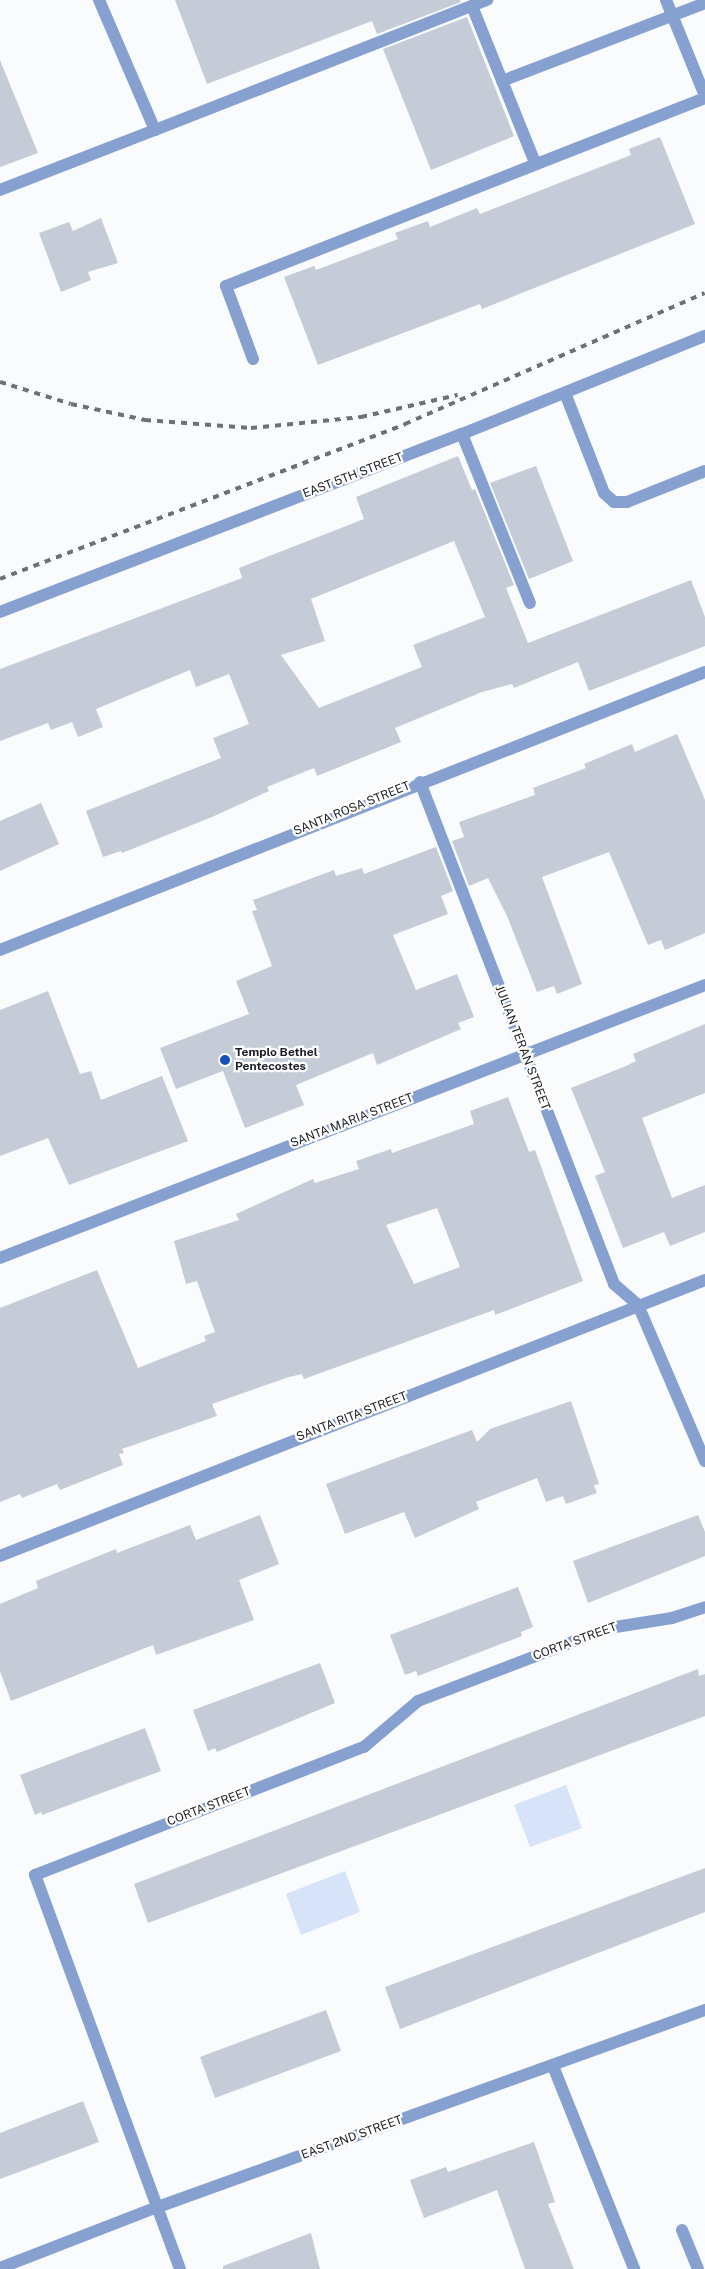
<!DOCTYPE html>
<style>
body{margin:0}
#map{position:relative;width:705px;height:2269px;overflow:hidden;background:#f9fbfd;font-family:"Public Sans",sans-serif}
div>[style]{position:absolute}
.green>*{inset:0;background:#d6e3f8}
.building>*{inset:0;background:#c5ccd8}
.service>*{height:12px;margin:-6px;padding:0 6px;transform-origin:6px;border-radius:6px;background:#86a1cf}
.minor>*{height:12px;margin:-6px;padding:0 6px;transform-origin:6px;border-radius:6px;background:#86a1cf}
.tertiary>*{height:12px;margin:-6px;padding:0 6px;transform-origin:6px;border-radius:6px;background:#86a1cf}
.rail>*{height:4px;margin-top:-2px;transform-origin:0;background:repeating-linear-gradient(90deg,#6e7074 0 6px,transparent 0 12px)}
.dots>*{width:14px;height:14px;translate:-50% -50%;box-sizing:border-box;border:2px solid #fff;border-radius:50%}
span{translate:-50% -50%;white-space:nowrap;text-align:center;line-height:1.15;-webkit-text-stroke:4.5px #fff;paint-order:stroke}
.street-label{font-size:12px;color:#1b1e22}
.poi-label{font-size:12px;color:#1b1e22;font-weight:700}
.left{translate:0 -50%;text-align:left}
</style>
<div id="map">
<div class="green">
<i style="clip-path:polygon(566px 1785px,582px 1828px,530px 1847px,514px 1805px)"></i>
<i style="clip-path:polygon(345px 1871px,360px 1912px,301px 1935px,286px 1894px)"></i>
</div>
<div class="building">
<i style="clip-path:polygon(175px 0,460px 0,461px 2px,377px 34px,372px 21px,207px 84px)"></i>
<i style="clip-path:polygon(467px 17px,514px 136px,431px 170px,383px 49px)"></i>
<i style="clip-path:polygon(0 60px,38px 153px,0 167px)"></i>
<i style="clip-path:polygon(660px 137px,695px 224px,482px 309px,480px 304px,318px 365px,284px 277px,314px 266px,316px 270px,398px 239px,395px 233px,428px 221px,430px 227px,477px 208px,480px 214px,631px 155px,629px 149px)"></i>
<i style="clip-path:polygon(101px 218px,118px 263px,88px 272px,91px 280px,61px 292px,39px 233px,69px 222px,73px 231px)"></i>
<i style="clip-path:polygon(evenodd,458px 456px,472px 490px,475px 489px,514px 585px,506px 588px,528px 643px,691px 580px,705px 617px,705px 646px,589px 691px,578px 662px,514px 688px,512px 684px,482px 692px,395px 728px,401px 742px,317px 776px,314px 768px,267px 787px,269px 791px,212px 817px,122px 853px,121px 851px,103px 857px,86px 811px,221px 758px,213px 738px,249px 724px,229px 674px,196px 687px,190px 670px,96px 709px,103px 727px,78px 737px,72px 722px,51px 730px,48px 723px,0 741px,0 669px,242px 578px,239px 568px,364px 519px,356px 497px,458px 456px,454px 541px,485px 617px,413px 645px,422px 667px,319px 708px,281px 655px,325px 641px,311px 599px,454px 541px)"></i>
<i style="clip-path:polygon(536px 466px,573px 561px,529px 579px,490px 483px)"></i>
<i style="clip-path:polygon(677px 734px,705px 800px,705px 933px,665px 950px,661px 940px,648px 945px,609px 852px,542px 877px,582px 984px,557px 994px,554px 986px,537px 992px,507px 916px,488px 878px,469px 886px,452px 841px,464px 837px,459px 822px,535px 795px,533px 788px,586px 768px,584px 764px,632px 744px,635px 752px)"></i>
<i style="clip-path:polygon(41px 803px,59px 844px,0 871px,0 821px)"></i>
<i style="clip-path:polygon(436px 847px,453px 891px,441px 896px,448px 914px,393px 935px,416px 990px,457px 974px,474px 1017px,458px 1023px,461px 1029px,377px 1065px,373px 1053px,296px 1085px,304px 1105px,245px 1128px,223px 1071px,176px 1089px,160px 1048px,249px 1014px,236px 981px,272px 966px,252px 911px,257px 910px,253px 900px,334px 870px,336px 876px,362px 868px,364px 874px)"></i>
<i style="clip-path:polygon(48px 991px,80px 1074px,91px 1071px,101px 1100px,162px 1076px,188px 1141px,69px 1185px,48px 1138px,0 1156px,0 1010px)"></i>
<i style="clip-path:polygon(705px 1024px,705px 1093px,642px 1118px,672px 1198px,705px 1185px,705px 1232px,670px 1246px,664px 1232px,623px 1248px,595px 1176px,605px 1172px,571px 1088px,626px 1066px,636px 1061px,633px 1054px)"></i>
<i style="clip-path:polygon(evenodd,508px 1097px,529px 1152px,535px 1150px,583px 1281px,495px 1315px,494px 1310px,304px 1379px,302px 1374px,289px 1377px,212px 1404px,217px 1416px,122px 1449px,124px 1453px,119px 1454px,123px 1465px,60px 1490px,57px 1484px,22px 1498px,20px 1494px,0 1502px,0 1308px,97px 1270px,138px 1368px,206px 1341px,204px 1336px,215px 1332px,197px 1281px,186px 1284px,174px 1241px,239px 1220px,236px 1214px,313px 1179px,315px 1183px,359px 1169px,356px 1161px,391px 1149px,392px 1153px,474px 1124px,470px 1111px,508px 1097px,437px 1208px,460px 1267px,414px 1284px,386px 1225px,437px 1208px)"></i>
<i style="clip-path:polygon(571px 1401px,599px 1484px,594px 1485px,597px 1493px,566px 1504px,563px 1496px,546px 1502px,537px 1478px,476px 1502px,479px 1509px,415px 1538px,404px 1512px,345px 1534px,326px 1484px,472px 1430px,477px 1442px,490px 1429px)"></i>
<i style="clip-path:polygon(260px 1515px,279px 1564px,239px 1580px,254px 1620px,156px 1655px,153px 1645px,11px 1701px,0 1671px,0 1604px,38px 1588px,36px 1581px,116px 1549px,117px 1553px,190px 1525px,196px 1540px)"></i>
<i style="clip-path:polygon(698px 1515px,705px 1532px,705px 1556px,588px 1603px,573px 1561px)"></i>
<i style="clip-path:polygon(518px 1587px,533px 1627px,521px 1632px,522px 1636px,418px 1676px,416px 1671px,405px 1675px,390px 1635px)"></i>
<i style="clip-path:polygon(320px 1663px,335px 1703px,217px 1752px,215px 1748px,208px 1751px,193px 1710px)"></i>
<i style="clip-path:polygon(698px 1669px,699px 1676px,705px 1674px,705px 1716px,148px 1923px,134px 1884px)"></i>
<i style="clip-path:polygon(145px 1728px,161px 1771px,42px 1815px,41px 1812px,35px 1815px,20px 1775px)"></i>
<i style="clip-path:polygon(705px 1868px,705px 1912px,400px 2029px,385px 1987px)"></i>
<i style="clip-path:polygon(326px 2010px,341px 2051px,215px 2098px,200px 2057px)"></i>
<i style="clip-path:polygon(83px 2101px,99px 2142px,0 2179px,0 2133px)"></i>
<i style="clip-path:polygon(534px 2142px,555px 2202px,548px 2204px,574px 2269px,525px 2269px,497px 2190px,424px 2218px,410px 2180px,446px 2167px,448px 2172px)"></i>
<i style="clip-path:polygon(311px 2233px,320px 2269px,223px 2269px,223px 2266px)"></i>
</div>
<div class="service">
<i style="left:472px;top:6px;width:169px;rotate:68.1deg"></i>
<i style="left:502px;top:81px;width:217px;rotate:-21deg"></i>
<i style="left:155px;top:130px;width:357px;rotate:-21.4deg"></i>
<i style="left:0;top:190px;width:166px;rotate:-21.2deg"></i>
<i style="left:155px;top:130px;width:142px;rotate:-113.3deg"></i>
<i style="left:253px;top:359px;width:78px;rotate:-110.3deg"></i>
<i style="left:226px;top:286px;width:515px;rotate:-21.43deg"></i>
<i style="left:565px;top:393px;width:107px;rotate:68.7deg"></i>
<i style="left:604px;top:493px;width:13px;rotate:42deg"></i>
<i style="left:614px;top:502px;width:13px"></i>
<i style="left:627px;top:502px;width:84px;rotate:-21.7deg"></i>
<i style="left:462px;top:434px;width:182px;rotate:68.1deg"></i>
<i style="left:420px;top:782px;width:538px;rotate:68.87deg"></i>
<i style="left:614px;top:1284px;width:32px;rotate:41deg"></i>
<i style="left:553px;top:2066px;width:219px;rotate:68.2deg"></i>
<i style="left:682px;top:2230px;width:42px;rotate:67.7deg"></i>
</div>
<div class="minor">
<i style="left:0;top:950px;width:758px;rotate:-21.52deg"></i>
<i style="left:0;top:1258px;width:756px;rotate:-21.17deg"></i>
<i style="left:638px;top:1305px;width:170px;rotate:66.8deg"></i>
<i style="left:0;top:1556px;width:757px;rotate:-21.38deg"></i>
<i style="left:180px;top:2269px;width:420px;rotate:-110.2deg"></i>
<i style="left:35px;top:1875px;width:353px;rotate:-21.3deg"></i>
<i style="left:364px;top:1747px;width:71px;rotate:-40.4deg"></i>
<i style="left:418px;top:1701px;width:204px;rotate:-20.9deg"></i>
<i style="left:609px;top:1628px;width:64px;rotate:-9deg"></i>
<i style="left:672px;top:1618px;width:35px;rotate:-18deg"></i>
</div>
<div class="tertiary">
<i style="left:666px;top:0;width:104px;rotate:67.9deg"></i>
<i style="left:0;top:612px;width:495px;rotate:-21.1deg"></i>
<i style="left:462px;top:434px;width:262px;rotate:-22deg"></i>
<i style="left:0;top:2268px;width:166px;rotate:-21.2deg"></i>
<i style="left:155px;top:2208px;width:585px;rotate:-19.8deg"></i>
</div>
<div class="rail">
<i style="left:0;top:382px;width:74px;rotate:17.2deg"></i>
<i style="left:71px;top:404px;width:76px;rotate:12.2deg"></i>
<i style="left:145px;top:420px;width:106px;rotate:4.3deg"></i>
<i style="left:251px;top:428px;width:111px;rotate:-5.7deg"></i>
<i style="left:361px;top:417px;width:99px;rotate:-12.8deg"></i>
<i style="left:0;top:579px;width:434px;rotate:-20.9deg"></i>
<i style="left:405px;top:424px;width:327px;rotate:-23.6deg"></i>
</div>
<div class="dots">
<i style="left:225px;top:1060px;background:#1452bd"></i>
</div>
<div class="street-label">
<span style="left:353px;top:476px;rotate:-21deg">EAST 5TH STREET</span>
<span style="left:352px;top:809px;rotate:-22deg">SANTA ROSA STREET</span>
<span style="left:522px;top:1048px;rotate:69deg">JULIAN TERAN STREET</span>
<span style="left:352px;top:1121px;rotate:-21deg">SANTA MARIA STREET</span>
<span style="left:352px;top:1417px;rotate:-21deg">SANTA RITA STREET</span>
<span style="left:575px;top:1642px;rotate:-20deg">CORTA STREET</span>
<span style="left:209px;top:1807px;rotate:-21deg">CORTA STREET</span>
<span style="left:352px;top:2138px;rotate:-20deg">EAST 2ND STREET</span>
</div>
<div class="poi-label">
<span class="left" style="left:235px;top:1060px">Templo Bethel<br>Pentecostes</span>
</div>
</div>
